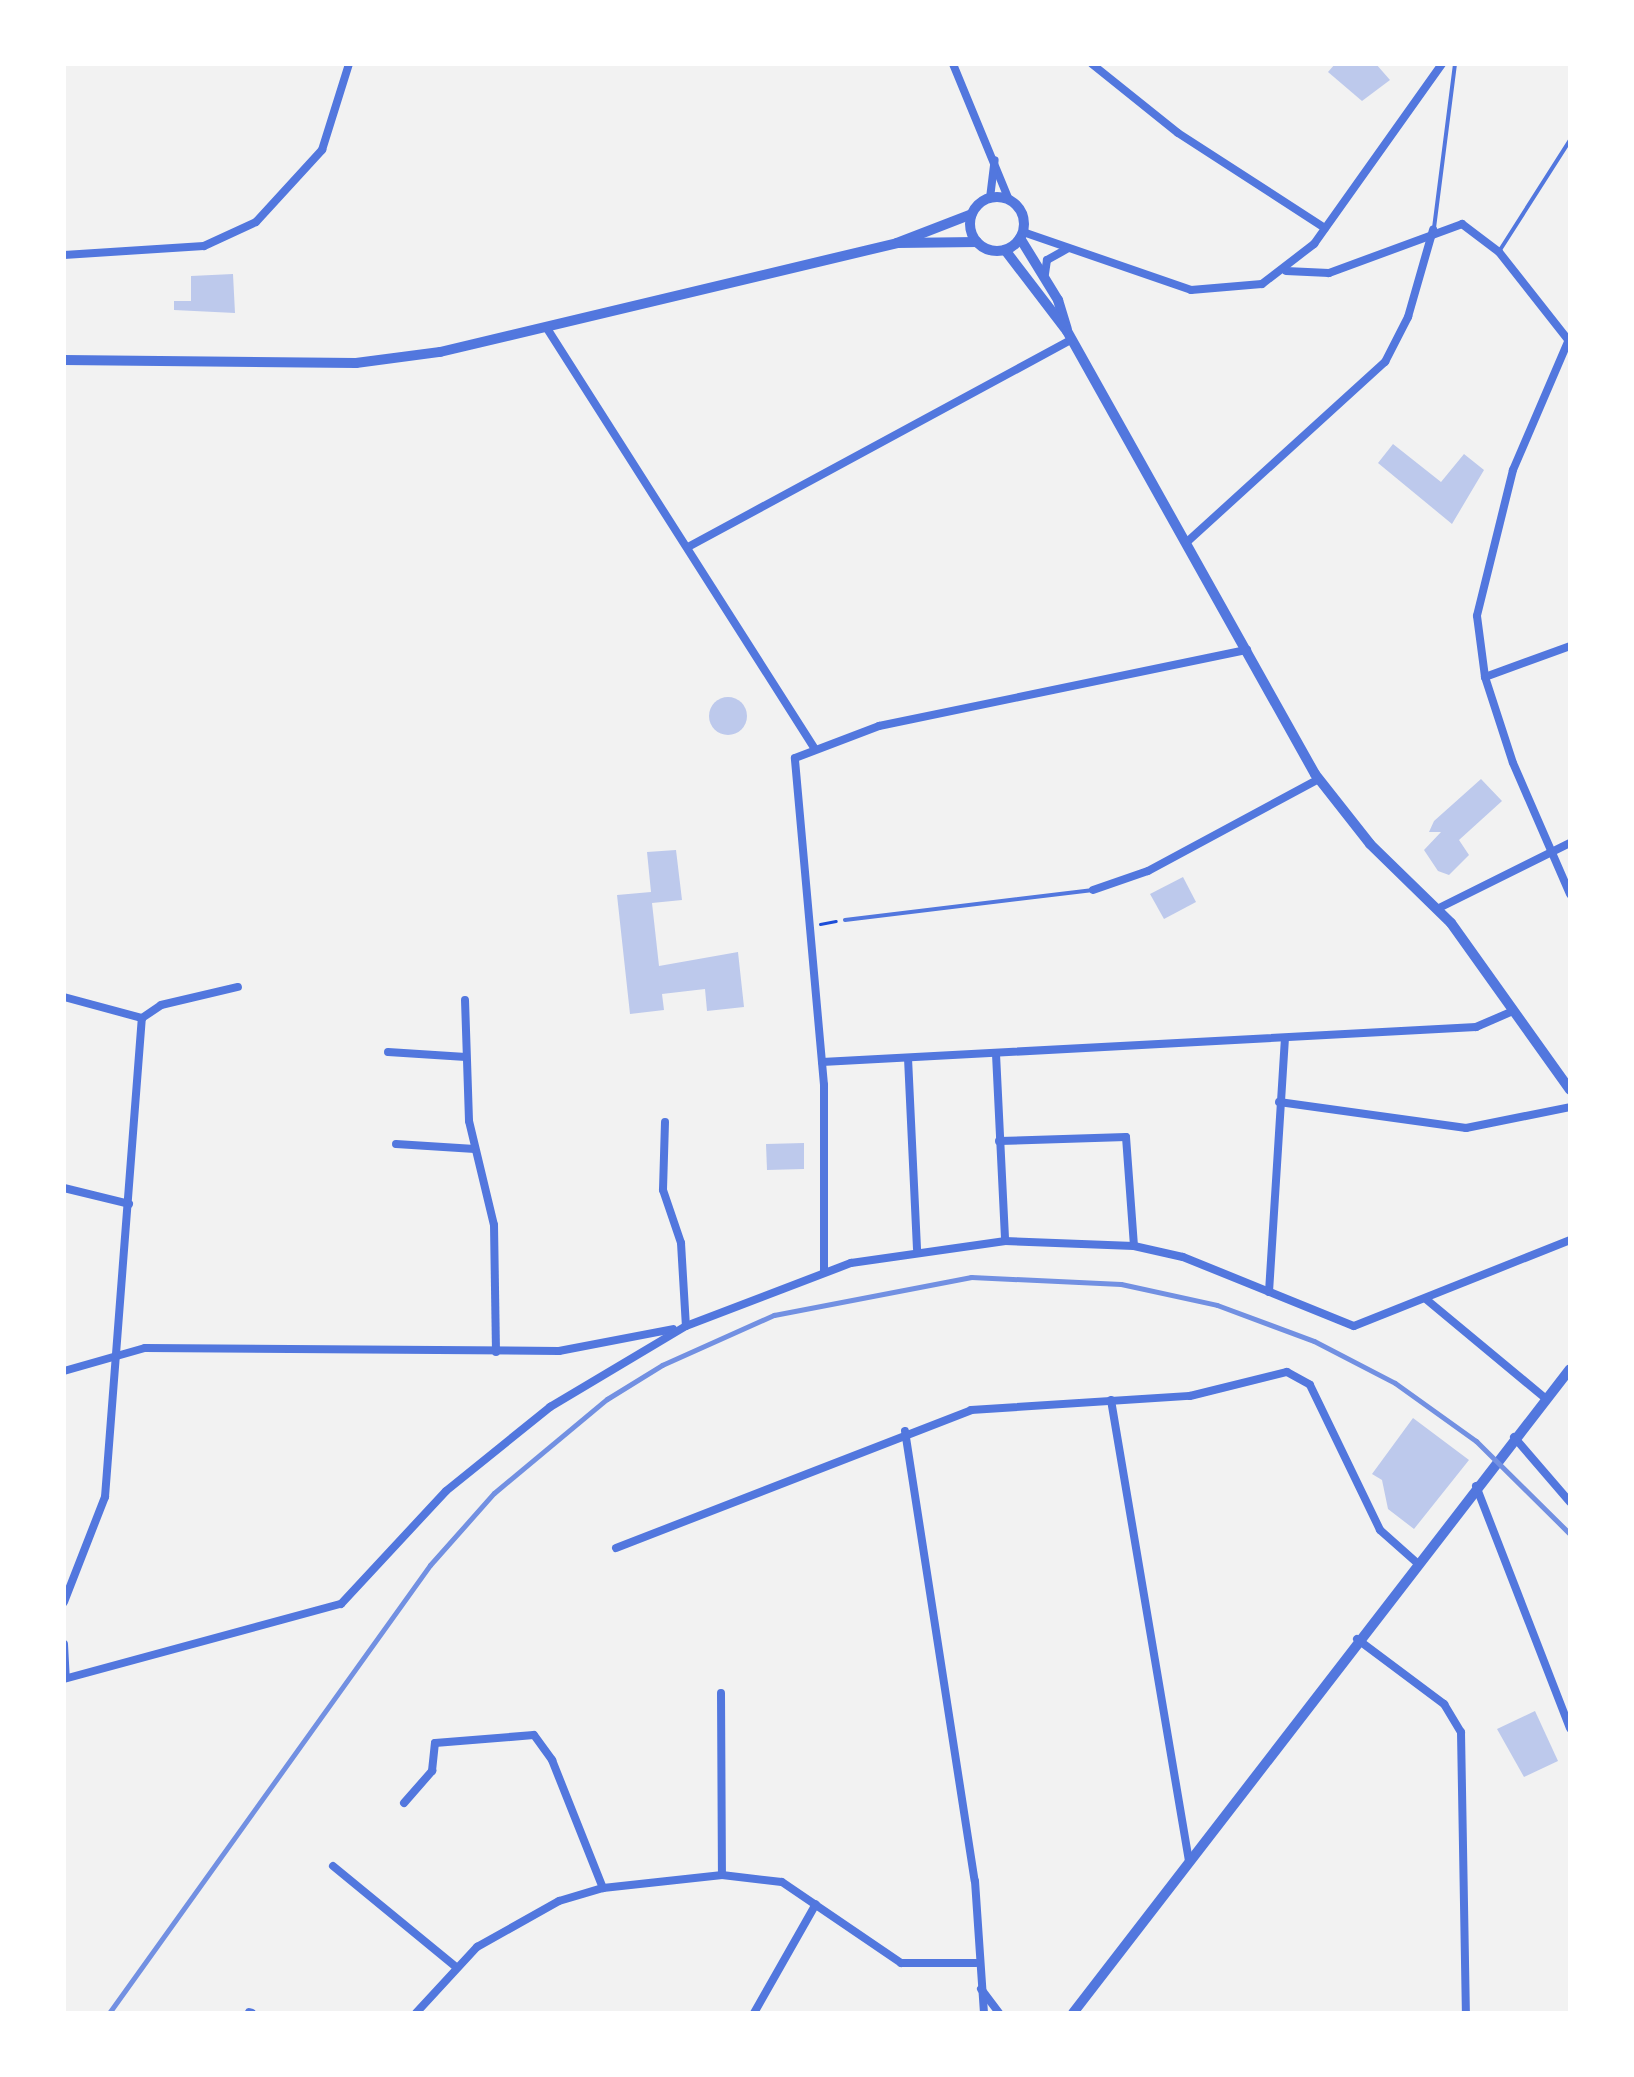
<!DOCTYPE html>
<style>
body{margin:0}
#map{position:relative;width:1634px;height:2077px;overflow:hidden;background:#f2f2f2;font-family:"Titillium Web",sans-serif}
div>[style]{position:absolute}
.building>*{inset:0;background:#bdc9ec}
.round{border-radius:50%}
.path>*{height:3px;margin:-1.5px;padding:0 1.5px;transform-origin:1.5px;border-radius:1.5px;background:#1d4ed8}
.service>*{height:4px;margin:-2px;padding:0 2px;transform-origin:2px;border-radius:2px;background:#5277de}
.minor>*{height:8px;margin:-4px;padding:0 4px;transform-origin:4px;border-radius:4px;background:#5277de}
.tertiary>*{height:10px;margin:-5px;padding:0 5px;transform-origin:5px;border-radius:5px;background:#5277de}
.tertiary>.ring{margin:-5px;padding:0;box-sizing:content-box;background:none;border:10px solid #5277de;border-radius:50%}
.rail>*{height:5px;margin:-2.5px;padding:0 2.5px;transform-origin:2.5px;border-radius:2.5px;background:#7290e2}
span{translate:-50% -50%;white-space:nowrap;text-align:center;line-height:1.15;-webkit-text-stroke:6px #fff;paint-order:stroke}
.frame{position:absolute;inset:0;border:66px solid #fff;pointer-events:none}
</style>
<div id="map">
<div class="building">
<i style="clip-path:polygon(1335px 64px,1376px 64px,1390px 80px,1362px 101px,1328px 72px)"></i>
<i style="clip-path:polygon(233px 274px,235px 313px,174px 310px,174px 301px,191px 301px,191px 276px)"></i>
<i style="clip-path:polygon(1393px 444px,1441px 482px,1464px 454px,1484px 470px,1452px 524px,1378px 463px)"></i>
<i class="round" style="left:709px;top:697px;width:38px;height:38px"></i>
<i style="clip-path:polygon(1481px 779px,1502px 801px,1459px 840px,1469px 855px,1449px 875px,1438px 871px,1424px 850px,1441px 832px,1429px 832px,1434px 821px)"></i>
<i style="clip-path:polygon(676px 850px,682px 900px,652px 903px,659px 966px,738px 952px,744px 1007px,707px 1011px,705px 989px,662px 994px,664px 1010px,630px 1014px,617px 895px,651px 892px,647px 852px)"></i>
<i style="clip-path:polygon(1183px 877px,1196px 902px,1164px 919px,1150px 894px)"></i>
<i style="clip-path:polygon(804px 1143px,804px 1169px,767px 1170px,766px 1144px)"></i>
<i style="clip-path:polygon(1413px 1418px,1469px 1460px,1414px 1529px,1388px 1509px,1382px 1480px,1372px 1474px)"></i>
<i style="clip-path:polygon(1535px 1711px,1558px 1761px,1524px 1777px,1497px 1729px)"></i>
</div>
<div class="path">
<i style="left:820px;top:924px;width:16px;rotate:-11deg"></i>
</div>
<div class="service">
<i style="left:1434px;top:228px;width:165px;rotate:-82.7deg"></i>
<i style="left:1500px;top:250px;width:130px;rotate:-57.5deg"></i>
<i style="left:845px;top:920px;width:250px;rotate:-6.9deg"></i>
</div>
<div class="minor">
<i style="left:953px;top:64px;width:147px;rotate:67.6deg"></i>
<i style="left:1092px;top:64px;width:110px;rotate:38.7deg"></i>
<i style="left:1178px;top:133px;width:175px;rotate:32.9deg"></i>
<i style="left:990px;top:198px;width:38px;rotate:-83deg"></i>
<i style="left:1023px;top:232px;width:178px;rotate:19deg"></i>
<i style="left:1191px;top:290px;width:71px;rotate:-4.8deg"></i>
<i style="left:1262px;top:284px;width:66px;rotate:-37.6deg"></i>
<i style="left:1314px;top:244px;width:221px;rotate:-54.6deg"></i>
<i style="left:64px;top:255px;width:140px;rotate:-3.7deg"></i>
<i style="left:204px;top:246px;width:57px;rotate:-24.8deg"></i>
<i style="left:256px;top:222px;width:98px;rotate:-47.5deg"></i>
<i style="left:322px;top:150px;width:90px;rotate:-72.6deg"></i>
<i style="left:1286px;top:271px;width:43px;rotate:2.7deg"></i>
<i style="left:1329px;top:273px;width:142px;rotate:-20.2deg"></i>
<i style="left:1462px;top:224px;width:46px;rotate:37.1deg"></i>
<i style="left:1499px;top:252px;width:113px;rotate:51.8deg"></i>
<i style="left:1045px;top:274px;width:14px;rotate:-82deg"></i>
<i style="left:1047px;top:260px;width:23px;rotate:-29deg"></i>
<i style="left:548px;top:330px;width:495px;rotate:57.5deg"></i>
<i style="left:1570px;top:337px;width:145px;rotate:113.2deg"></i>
<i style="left:1513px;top:470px;width:150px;rotate:103.9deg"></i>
<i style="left:1477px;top:616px;width:62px;rotate:82.5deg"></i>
<i style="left:1485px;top:677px;width:90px;rotate:72deg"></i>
<i style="left:1513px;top:763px;width:143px;rotate:66.5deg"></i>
<i style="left:1187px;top:542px;width:268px;rotate:-42.3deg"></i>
<i style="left:1385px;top:362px;width:51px;rotate:-62.9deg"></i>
<i style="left:1408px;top:317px;width:91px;rotate:-74deg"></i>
<i style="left:688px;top:547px;width:435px;rotate:-28.4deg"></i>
<i style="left:1485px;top:677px;width:90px;rotate:-20deg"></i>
<i style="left:1093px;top:890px;width:58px;rotate:-19.1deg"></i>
<i style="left:1148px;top:871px;width:194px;rotate:-28.3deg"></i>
<i style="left:1437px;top:909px;width:148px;rotate:-26.4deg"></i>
<i style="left:64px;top:997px;width:81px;rotate:15.1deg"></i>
<i style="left:465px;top:1000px;width:121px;rotate:88.1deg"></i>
<i style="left:469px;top:1121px;width:107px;rotate:76.5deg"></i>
<i style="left:494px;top:1225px;width:127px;rotate:89.1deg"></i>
<i style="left:142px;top:1018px;width:23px;rotate:-34deg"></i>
<i style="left:161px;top:1005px;width:79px;rotate:-13.2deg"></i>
<i style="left:388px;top:1052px;width:78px;rotate:3.7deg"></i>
<i style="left:996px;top:1054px;width:187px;rotate:87.2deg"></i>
<i style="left:908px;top:1058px;width:191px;rotate:87.3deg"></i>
<i style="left:822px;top:1062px;width:655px;rotate:-3.06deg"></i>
<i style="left:1476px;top:1027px;width:40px;rotate:-23.4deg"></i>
<i style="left:1279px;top:1102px;width:189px;rotate:7.9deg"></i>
<i style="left:1466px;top:1128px;width:106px;rotate:-11.4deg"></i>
<i style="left:665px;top:1122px;width:68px;rotate:91.7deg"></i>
<i style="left:663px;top:1190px;width:56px;rotate:71.2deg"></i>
<i style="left:681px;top:1243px;width:83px;rotate:86.6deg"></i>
<i style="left:999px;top:1141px;width:127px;rotate:-1.8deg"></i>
<i style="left:1126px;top:1137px;width:109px;rotate:85.8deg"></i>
<i style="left:396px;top:1144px;width:79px;rotate:3.6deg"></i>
<i style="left:64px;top:1188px;width:67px;rotate:13.8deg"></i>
<i style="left:824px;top:1271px;width:186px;rotate:-90deg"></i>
<i style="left:824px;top:1085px;width:328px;rotate:-95.1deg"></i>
<i style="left:795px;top:758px;width:90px;rotate:-20.9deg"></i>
<i style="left:879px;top:726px;width:376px;rotate:-11.7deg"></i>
<i style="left:1269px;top:1292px;width:254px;rotate:-86.4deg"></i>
<i style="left:1427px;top:1300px;width:153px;rotate:39.7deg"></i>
<i style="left:64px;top:1371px;width:84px;rotate:-15.9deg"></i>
<i style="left:145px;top:1348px;width:414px;rotate:0.4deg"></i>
<i style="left:559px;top:1351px;width:116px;rotate:-10.9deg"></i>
<i style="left:1111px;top:1400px;width:469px;rotate:80.4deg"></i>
<i style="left:905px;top:1431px;width:455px;rotate:81.2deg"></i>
<i style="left:975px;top:1881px;width:132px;rotate:86.1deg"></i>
<i style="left:1514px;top:1437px;width:86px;rotate:49.3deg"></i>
<i style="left:1476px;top:1486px;width:260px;rotate:68.8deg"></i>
<i style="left:616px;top:1548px;width:381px;rotate:-21.2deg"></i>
<i style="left:971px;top:1410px;width:219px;rotate:-3.7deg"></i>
<i style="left:1190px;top:1396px;width:100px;rotate:-13.9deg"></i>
<i style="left:1287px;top:1372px;width:26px;rotate:29deg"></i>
<i style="left:1310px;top:1385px;width:161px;rotate:64.2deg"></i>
<i style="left:1380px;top:1530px;width:48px;rotate:41.6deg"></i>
<i style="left:64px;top:1602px;width:113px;rotate:-68.7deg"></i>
<i style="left:105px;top:1497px;width:480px;rotate:-85.6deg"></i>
<i style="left:1357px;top:1639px;width:109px;rotate:36.8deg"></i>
<i style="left:1444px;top:1704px;width:33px;rotate:59deg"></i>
<i style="left:1461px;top:1732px;width:281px;rotate:89deg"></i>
<i style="left:64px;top:1644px;width:34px;rotate:87deg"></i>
<i style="left:64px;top:1679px;width:287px;rotate:-15.2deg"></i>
<i style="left:341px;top:1604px;width:154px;rotate:-47.1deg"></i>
<i style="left:446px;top:1491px;width:134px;rotate:-38.9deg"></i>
<i style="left:550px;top:1407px;width:158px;rotate:-30.8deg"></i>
<i style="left:686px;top:1326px;width:177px;rotate:-20.9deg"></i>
<i style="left:851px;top:1263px;width:156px;rotate:-8.1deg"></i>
<i style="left:1005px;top:1241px;width:129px;rotate:2.2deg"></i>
<i style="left:1134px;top:1246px;width:50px;rotate:12.7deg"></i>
<i style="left:1183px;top:1257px;width:184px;rotate:22deg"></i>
<i style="left:1354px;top:1326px;width:232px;rotate:-21.7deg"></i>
<i style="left:721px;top:1693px;width:182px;rotate:89.7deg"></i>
<i style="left:404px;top:1803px;width:43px;rotate:-48.8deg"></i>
<i style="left:432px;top:1771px;width:28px;rotate:-84deg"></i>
<i style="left:435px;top:1743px;width:99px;rotate:-4.6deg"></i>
<i style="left:534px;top:1735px;width:31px;rotate:54deg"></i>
<i style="left:552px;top:1760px;width:138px;rotate:68.3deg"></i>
<i style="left:333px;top:1866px;width:159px;rotate:39.4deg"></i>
<i style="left:981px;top:1989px;width:30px;rotate:53deg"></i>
<i style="left:249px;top:2012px;width:3px;rotate:18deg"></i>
<i style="left:416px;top:2013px;width:90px;rotate:-47.3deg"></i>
<i style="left:477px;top:1947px;width:94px;rotate:-29.3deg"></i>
<i style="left:559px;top:1901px;width:46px;rotate:-16.5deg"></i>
<i style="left:603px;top:1888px;width:120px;rotate:-6.2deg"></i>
<i style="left:722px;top:1875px;width:60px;rotate:6.7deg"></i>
<i style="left:782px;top:1882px;width:144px;rotate:34.2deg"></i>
<i style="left:901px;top:1963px;width:75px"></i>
<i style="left:754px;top:2013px;width:125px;rotate:-60.4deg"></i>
</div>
<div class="tertiary">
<i class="ring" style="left:970px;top:197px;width:44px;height:44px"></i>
<i style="left:1020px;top:238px;width:73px;rotate:58.5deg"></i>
<i style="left:1058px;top:300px;width:30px;rotate:73deg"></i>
<i style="left:897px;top:243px;width:80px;rotate:-0.7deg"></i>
<i style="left:1005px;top:250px;width:102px;rotate:52.6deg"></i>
<i style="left:1067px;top:331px;width:508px;rotate:60.76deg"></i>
<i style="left:1315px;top:774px;width:89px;rotate:51.8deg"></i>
<i style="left:1370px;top:844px;width:113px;rotate:44.3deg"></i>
<i style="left:1451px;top:923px;width:205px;rotate:54.5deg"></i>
<i style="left:64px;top:360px;width:292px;rotate:0.6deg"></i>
<i style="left:356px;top:363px;width:85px;rotate:-7.5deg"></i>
<i style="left:440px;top:352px;width:470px;rotate:-13.4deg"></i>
<i style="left:897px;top:243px;width:80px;rotate:-21.1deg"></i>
<i style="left:1073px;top:2013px;width:813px;rotate:-52.34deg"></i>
</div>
<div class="rail">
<i style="left:109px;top:2013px;width:551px;rotate:-54.38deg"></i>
<i style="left:430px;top:1565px;width:96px;rotate:-48.4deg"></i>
<i style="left:494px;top:1493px;width:147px;rotate:-39.8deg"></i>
<i style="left:607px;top:1399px;width:65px;rotate:-31.7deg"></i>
<i style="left:662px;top:1365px;width:123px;rotate:-24.1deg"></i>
<i style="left:774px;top:1315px;width:201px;rotate:-10.9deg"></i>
<i style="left:971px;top:1277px;width:150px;rotate:2.7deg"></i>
<i style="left:1121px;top:1284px;width:98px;rotate:12.3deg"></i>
<i style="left:1217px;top:1305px;width:103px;rotate:20.4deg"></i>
<i style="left:1314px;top:1341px;width:91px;rotate:27.4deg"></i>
<i style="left:1395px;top:1383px;width:100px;rotate:35.6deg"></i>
<i style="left:1476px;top:1441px;width:132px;rotate:44.7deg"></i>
</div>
<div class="frame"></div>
</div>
